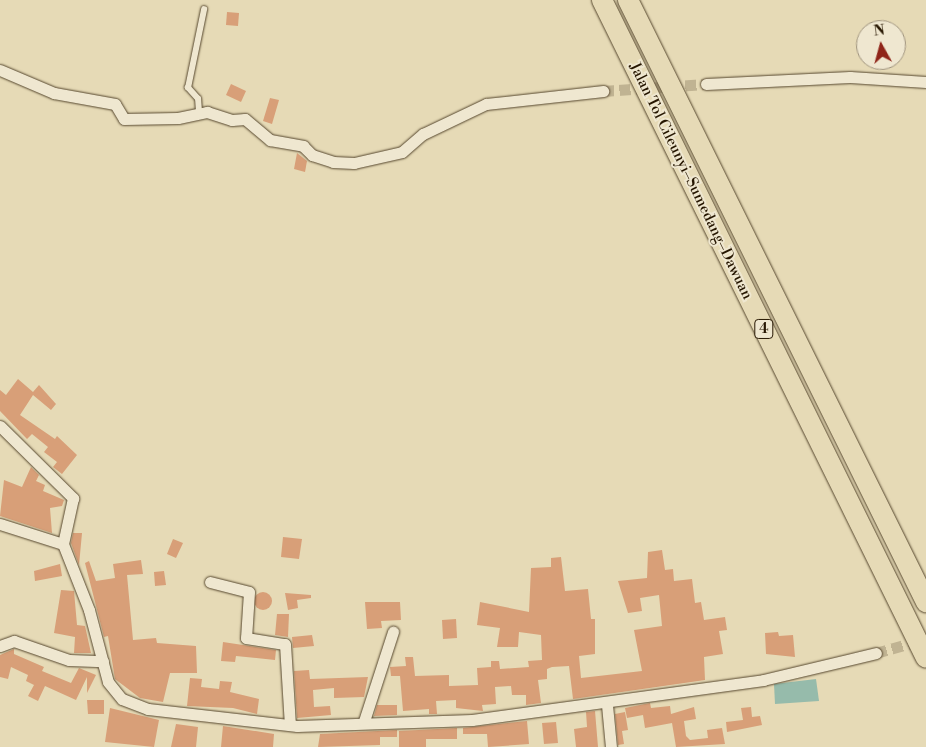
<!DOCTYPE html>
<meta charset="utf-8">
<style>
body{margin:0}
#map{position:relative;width:926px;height:747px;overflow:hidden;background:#e6dab6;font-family:"Libre Bodoni",serif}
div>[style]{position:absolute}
.water>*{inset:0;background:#96bbab}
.building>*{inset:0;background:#d89f78}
.round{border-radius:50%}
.minor-tunnel>*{height:11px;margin-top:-5.5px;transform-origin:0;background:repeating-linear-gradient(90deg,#c0b392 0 11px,transparent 0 16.5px)}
.roads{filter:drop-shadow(0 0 1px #56472e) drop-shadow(0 0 1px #56472e)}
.service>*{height:5.5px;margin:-2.75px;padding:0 2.75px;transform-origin:2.75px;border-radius:2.75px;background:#efe7d0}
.minor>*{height:11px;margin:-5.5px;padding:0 5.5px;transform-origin:5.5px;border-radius:5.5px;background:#efe7d0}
.motorway>*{height:20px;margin:-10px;padding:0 10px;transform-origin:10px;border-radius:10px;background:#e6dab6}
span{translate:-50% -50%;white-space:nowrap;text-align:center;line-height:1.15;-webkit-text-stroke:4px #efe7d0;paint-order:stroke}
.shield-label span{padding:1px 4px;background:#efe7d0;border:1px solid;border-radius:4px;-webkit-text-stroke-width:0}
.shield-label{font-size:14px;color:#261601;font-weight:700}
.street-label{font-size:15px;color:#261601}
.north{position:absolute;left:856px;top:20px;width:50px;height:50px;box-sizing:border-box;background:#efe7d0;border:1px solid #9f937d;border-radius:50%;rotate:353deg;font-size:14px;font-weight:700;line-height:20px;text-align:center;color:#261601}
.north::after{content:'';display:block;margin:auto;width:18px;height:22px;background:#8f2418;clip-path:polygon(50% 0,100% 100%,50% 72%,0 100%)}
</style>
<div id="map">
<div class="water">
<i style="clip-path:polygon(816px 679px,819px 701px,775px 704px,774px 684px)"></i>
</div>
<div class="building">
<i style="clip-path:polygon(227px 12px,239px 13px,238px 26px,226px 25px)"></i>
<i style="clip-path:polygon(231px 84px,246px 91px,241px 102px,226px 95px)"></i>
<i style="clip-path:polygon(270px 98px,279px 100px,272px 124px,263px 121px)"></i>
<i style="clip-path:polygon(297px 153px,307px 161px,305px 172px,294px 169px)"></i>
<i style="clip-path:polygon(18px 379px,33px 392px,39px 385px,56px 404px,51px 410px,33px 395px,20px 415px,55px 439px,57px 436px,77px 455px,62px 474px,53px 467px,57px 462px,44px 452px,48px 447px,32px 434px,27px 439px,0 411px,0 390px,6px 395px)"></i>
<i style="clip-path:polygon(31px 467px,39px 475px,36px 481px,45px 485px,43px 491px,64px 500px,62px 506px,50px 508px,52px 533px,0 516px,4px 480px,22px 487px)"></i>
<i style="clip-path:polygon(73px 533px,82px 533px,79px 565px,71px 543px)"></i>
<i style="clip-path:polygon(283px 537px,302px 539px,299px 559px,281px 557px)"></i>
<i style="clip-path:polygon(173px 539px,183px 543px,176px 558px,167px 554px)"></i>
<i style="clip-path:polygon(662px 550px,665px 570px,673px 569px,674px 581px,692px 579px,695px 603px,701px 602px,704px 620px,725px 617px,727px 630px,719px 631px,723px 654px,704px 657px,705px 680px,573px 699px,569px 666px,552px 667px,547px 669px,547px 679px,538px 680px,541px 703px,526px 705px,526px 695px,512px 695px,511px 686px,495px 687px,496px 704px,482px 705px,483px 711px,456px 708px,456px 700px,436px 701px,437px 714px,429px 714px,429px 709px,403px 711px,400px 676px,391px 676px,390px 667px,406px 666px,405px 657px,413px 657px,415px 676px,449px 675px,449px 686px,478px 685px,477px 668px,491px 667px,491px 661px,499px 661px,500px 669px,529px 667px,528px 661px,542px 660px,541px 635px,519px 632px,518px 647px,497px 647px,500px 628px,477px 625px,480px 602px,529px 612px,531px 568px,551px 567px,551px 558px,561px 557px,565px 591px,588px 589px,591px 619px,595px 619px,595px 654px,579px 656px,581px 678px,642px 671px,634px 630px,662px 626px,659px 595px,640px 598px,642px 611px,628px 613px,618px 581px,647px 578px,648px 552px)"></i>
<i style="clip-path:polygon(141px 560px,143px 574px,127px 575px,133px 640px,156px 638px,157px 643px,196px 646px,197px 673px,170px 673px,163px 702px,140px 698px,115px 679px,108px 636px,104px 637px,85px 563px,89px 561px,96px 581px,115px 578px,113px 564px)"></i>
<i style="clip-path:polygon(60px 564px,62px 576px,35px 581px,34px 571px)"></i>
<i style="clip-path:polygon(164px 571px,166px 585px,155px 586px,154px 572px)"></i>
<i style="clip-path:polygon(61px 590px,74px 591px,77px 625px,85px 626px,91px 653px,74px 653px,75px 637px,54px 633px)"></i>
<i class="round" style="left:254px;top:592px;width:18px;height:18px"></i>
<i style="clip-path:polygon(285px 593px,311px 595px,311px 598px,297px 600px,298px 608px,288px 610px)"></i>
<i style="clip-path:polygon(365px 602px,400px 602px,401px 620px,381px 621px,382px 628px,367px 629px)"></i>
<i style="clip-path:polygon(277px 614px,289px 614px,288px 637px,275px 635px)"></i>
<i style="clip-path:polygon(456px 619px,457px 638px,443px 639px,442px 620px)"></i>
<i style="clip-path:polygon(778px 632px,779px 636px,793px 635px,795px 657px,766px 654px,765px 633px)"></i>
<i style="clip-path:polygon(312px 635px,314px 646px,293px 648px,292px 637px)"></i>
<i style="clip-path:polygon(223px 642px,276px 650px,275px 660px,236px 656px,235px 662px,221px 661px)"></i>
<i style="clip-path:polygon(14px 649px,14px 654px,44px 667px,42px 671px,71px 683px,79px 668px,96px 675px,87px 693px,87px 677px,76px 700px,45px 686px,38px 701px,28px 696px,34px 685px,26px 681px,28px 675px,11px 667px,8px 679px,0 677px,0 655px)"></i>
<i style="clip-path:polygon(309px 670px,310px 679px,368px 677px,364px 697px,334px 698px,334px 688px,313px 690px,314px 707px,330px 706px,331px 715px,297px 718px,294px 671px)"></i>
<i style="clip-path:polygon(190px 678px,202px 679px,201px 687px,219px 689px,220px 681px,232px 682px,230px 692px,259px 699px,257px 714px,233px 708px,187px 706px)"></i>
<i style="clip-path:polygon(87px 700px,104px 700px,104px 714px,88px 714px)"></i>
<i style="clip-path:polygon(650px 703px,651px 708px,670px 706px,671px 714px,694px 707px,696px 719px,684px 721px,686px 736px,690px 740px,708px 738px,707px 730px,722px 728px,725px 744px,676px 747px,672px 723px,645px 728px,643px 715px,627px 718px,625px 708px)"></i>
<i style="clip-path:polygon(377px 705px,397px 705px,397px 715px,374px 716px)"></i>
<i style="clip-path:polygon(751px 707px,752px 717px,760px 716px,762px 725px,727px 732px,726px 722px,743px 720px,741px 708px)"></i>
<i style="clip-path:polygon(110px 708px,159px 720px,154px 747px,105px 742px)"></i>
<i style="clip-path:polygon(595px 711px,598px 747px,576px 747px,574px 729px,587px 727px,586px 712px)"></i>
<i style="clip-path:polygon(625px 712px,628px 730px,622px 731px,624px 744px,618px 745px,615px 714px)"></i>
<i style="clip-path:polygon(527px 721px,529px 744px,488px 747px,487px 734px,463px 734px,463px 728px)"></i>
<i style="clip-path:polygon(556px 722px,558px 743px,544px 744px,542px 723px)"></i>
<i style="clip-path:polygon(176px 724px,198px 727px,196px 747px,171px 747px)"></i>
<i style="clip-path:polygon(223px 726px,274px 734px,273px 747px,221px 747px)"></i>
<i style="clip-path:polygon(457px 728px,457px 739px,426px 739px,426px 747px,399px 747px,399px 731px)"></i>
<i style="clip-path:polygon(397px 730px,397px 737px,380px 737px,380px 745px,318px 747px,320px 734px)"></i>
</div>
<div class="minor-tunnel">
<i style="left:603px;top:91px;width:103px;rotate:-3.9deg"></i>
<i style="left:876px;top:653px;width:48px;rotate:-15.8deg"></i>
</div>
<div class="roads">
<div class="service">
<i style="left:199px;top:112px;width:13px;rotate:-94deg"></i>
<i style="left:198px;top:99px;width:15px;rotate:-132deg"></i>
<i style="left:188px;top:88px;width:80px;rotate:-78.4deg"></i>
</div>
<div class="minor">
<i style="left:0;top:70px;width:59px;rotate:23.1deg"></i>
<i style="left:54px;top:93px;width:62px;rotate:10.2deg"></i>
<i style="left:115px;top:104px;width:17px;rotate:59deg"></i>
<i style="left:124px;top:119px;width:54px;rotate:-1.1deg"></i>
<i style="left:178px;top:118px;width:30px;rotate:-12deg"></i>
<i style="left:207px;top:112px;width:26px;rotate:18deg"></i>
<i style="left:232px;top:120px;width:13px;rotate:-4deg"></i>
<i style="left:245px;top:119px;width:33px;rotate:40deg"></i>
<i style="left:270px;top:140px;width:34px;rotate:10deg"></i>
<i style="left:303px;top:146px;width:13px;rotate:45deg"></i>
<i style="left:312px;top:155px;width:22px;rotate:18deg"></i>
<i style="left:333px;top:162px;width:21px;rotate:3deg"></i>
<i style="left:354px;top:163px;width:49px;rotate:-12.9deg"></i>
<i style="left:402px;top:152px;width:28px;rotate:-41deg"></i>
<i style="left:423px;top:134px;width:70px;rotate:-25.5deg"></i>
<i style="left:486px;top:104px;width:118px;rotate:-6.3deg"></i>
<i style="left:706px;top:84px;width:144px;rotate:-2.8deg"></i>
<i style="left:850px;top:77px;width:76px;rotate:3.8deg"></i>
<i style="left:0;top:426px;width:103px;rotate:44.6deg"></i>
<i style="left:73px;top:498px;width:47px;rotate:102.3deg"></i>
<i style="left:63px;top:544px;width:71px;rotate:68.5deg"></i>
<i style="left:89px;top:610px;width:74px;rotate:75.2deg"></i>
<i style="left:108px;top:682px;width:22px;rotate:51deg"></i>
<i style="left:122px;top:699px;width:28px;rotate:21deg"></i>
<i style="left:148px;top:709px;width:150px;rotate:6.5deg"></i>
<i style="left:297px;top:726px;width:175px;rotate:-2deg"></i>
<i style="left:472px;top:720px;width:294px;rotate:-7.8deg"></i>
<i style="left:763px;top:680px;width:116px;rotate:-13.4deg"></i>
<i style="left:0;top:524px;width:66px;rotate:17.6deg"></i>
<i style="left:210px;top:582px;width:40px;rotate:14.4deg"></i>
<i style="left:249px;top:592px;width:46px;rotate:93.7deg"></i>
<i style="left:246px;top:638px;width:39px;rotate:9deg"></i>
<i style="left:285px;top:644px;width:81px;rotate:86.5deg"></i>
<i style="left:0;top:646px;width:15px;rotate:-20deg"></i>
<i style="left:14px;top:641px;width:58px;rotate:19.1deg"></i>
<i style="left:69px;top:660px;width:34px;rotate:2deg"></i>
<i style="left:607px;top:705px;width:42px;rotate:84.6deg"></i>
<i style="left:364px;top:721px;width:94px;rotate:-72deg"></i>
</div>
<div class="motorway">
<i style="left:602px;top:0;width:733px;rotate:63.78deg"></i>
<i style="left:628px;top:0;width:672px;rotate:63.66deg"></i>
</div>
</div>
<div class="shield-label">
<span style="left:764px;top:329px">4</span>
</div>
<div class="street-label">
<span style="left:691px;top:181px;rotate:64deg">Jalan Tol Cileunyi–Sumedang–Dawuan</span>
</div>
<div class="north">N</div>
</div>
